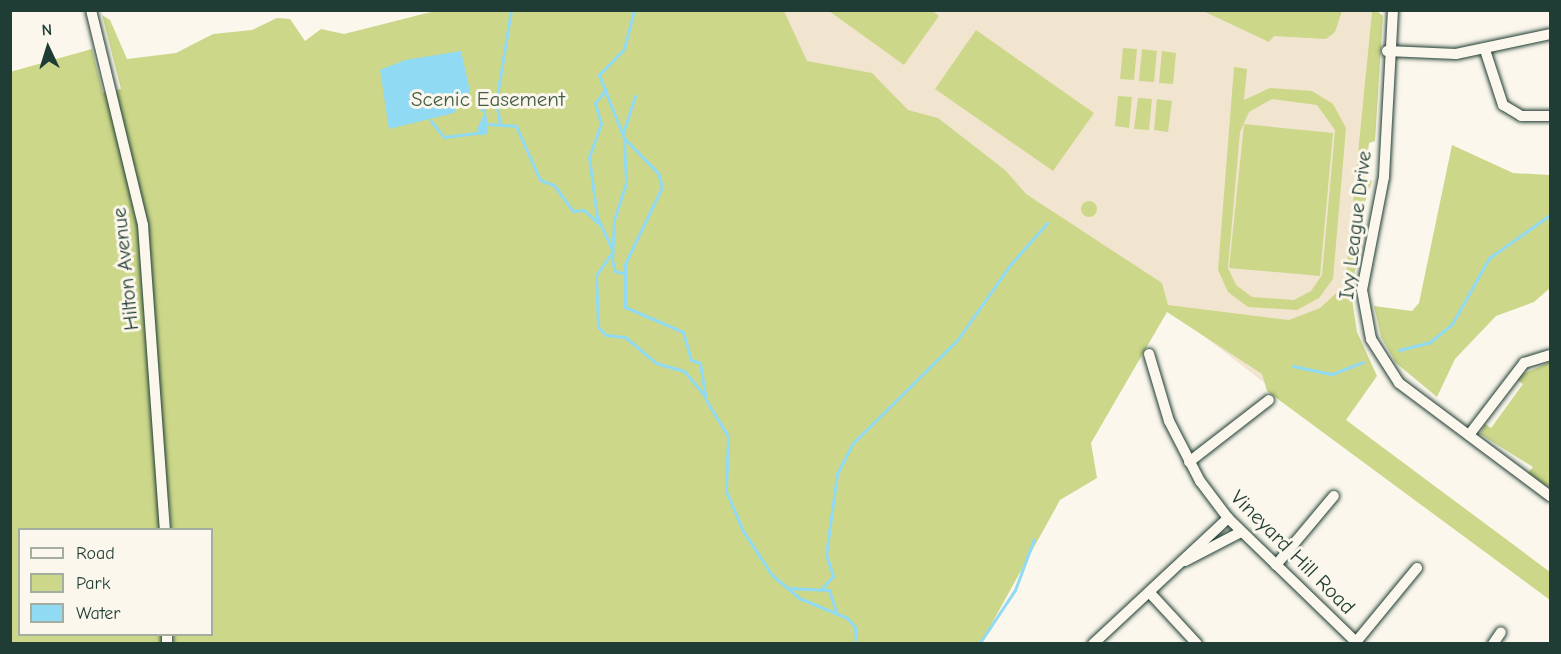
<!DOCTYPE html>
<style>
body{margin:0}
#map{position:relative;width:1561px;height:654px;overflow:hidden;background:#fbf7ec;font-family:"Comic Neue",sans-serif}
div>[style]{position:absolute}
.built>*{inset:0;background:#f2e5d0}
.green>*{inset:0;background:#ccd78a}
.round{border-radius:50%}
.water>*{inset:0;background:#91daf3}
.stream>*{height:3px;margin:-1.5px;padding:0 1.5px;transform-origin:1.5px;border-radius:1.5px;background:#91daf3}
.roads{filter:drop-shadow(0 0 2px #1f3d34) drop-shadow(0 0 2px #1f3d34)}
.minor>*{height:10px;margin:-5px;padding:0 5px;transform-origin:5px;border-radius:5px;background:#fbf7ec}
span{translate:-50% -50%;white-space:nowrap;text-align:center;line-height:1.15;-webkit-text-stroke:6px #fbf7ec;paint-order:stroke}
.park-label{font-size:21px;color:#425c45}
.street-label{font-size:21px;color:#1f3d34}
.frame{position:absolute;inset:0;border:12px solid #1f3d34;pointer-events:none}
.legend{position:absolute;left:18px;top:528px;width:195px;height:108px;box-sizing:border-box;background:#fbf7ec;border:2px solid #a3ada2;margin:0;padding:8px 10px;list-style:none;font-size:18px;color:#1f3d34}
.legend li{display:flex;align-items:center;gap:12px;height:30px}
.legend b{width:30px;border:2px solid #a3ada2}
.north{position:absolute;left:18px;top:18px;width:60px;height:60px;-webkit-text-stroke:4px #fbf7ec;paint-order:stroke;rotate:356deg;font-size:16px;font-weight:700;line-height:24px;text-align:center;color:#1f3d34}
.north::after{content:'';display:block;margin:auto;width:21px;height:27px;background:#1f3d34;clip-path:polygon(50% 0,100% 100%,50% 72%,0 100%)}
</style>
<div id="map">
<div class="built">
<i style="clip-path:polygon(639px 11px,1372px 11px,1344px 299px,1266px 384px,1166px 307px)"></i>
</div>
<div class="green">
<i style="clip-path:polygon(931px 10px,939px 16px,904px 65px,829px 11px)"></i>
<i style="clip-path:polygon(435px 11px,784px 11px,807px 61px,872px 73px,908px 110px,938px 118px,1005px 170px,1026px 194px,1162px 283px,1168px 305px,1289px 320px,1320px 308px,1345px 285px,1372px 11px,1377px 11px,1383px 16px,1375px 141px,1369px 143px,1365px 178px,1372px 181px,1354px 235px,1361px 238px,1351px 293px,1357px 332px,1377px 376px,1346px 420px,1550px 572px,1550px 600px,1267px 391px,1262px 374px,1167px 312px,1091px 443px,1097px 478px,1060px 500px,981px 643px,173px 643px,174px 635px,212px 634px,212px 530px,171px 529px,169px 496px,168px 529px,20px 530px,20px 634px,170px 635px,170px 643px,11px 643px,10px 72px,92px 49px,103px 93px,121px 89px,102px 15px,110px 20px,127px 59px,176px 53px,213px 34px,252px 30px,277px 18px,290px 19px,305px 41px,321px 29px,344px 34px)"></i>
<i style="clip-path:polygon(1203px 11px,1342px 11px,1335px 32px,1326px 39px,1274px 36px,1269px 42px)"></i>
<i style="clip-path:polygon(976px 30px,1094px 113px,1053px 171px,935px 89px)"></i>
<i style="clip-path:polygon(1123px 48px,1137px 49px,1134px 80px,1120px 79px)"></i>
<i style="clip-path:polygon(1142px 49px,1157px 51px,1154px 82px,1139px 81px)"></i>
<i style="clip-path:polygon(1162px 51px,1176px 53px,1173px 84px,1159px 83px)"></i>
<i style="clip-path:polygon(evenodd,1234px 67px,1247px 69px,1244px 100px,1270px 88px,1312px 91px,1333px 104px,1346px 128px,1333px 279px,1319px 298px,1297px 310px,1248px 307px,1228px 292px,1218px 270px,1234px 67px,1272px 99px,1317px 105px,1335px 130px,1322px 275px,1311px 291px,1294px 300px,1252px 297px,1236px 285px,1228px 268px,1240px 132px,1249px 112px,1272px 99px)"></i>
<i style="clip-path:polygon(1118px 96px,1132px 97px,1129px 128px,1115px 126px)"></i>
<i style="clip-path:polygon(1138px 98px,1152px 99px,1149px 130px,1134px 129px)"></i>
<i style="clip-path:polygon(1157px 99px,1172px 101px,1168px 132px,1154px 130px)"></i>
<i style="clip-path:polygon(1244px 124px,1333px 133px,1320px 276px,1229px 268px)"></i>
<i style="clip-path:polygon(1452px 145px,1513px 173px,1550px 175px,1550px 288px,1534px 302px,1496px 316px,1455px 359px,1437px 397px,1396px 363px,1381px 337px,1374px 306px,1412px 311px,1419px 303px)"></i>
<i class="round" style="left:1081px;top:201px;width:16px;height:16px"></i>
<i style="clip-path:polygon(1550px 362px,1550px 488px,1528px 473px,1533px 467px,1480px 434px,1485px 424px,1491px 428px,1523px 384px,1517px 380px,1523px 374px)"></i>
</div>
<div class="water">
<i style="clip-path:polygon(461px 51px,470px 91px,454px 113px,389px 129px,380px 70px,405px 60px)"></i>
<i style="clip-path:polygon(486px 110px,488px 133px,481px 136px,477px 129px)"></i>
</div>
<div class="stream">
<i style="left:634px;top:10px;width:40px;rotate:104.4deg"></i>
<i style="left:624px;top:49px;width:36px;rotate:134deg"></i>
<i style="left:599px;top:75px;width:68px;rotate:68.4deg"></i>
<i style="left:624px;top:138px;width:49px;rotate:45.8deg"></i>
<i style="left:658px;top:173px;width:15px;rotate:74deg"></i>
<i style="left:662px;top:187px;width:85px;rotate:115.7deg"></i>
<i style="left:625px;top:264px;width:43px;rotate:90deg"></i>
<i style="left:625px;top:307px;width:63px;rotate:23.3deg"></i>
<i style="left:683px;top:332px;width:29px;rotate:74deg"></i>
<i style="left:691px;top:360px;width:9px;rotate:18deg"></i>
<i style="left:700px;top:363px;width:37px;rotate:81deg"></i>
<i style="left:706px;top:400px;width:42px;rotate:58.6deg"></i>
<i style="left:728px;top:436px;width:55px;rotate:92.1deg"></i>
<i style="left:726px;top:491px;width:43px;rotate:67deg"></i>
<i style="left:743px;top:531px;width:53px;rotate:56.6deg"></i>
<i style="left:772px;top:575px;width:35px;rotate:40deg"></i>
<i style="left:799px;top:598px;width:52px;rotate:22.6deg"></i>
<i style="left:847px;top:618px;width:12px;rotate:48deg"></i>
<i style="left:855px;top:627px;width:17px;rotate:87deg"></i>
<i style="left:606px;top:89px;width:18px;rotate:128deg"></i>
<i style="left:595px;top:103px;width:22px;rotate:74deg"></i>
<i style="left:601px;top:124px;width:35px;rotate:110deg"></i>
<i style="left:589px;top:157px;width:61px;rotate:82.4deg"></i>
<i style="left:597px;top:217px;width:35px;rotate:65deg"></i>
<i style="left:477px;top:105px;width:9px;rotate:41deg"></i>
<i style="left:431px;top:121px;width:21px;rotate:51deg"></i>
<i style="left:444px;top:137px;width:34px;rotate:-7deg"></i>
<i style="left:489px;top:124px;width:27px;rotate:4deg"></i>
<i style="left:516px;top:126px;width:59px;rotate:66deg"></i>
<i style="left:540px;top:180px;width:15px;rotate:20deg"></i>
<i style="left:554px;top:185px;width:32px;rotate:54deg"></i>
<i style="left:573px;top:211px;width:11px;rotate:-5deg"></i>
<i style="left:584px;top:210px;width:19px;rotate:43deg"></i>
<i style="left:500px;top:124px;width:22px;rotate:-100deg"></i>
<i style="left:496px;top:102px;width:93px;rotate:-80.7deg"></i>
<i style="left:623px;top:133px;width:39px;rotate:-72deg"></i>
<i style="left:624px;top:140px;width:43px;rotate:87.3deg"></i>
<i style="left:626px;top:183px;width:38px;rotate:108deg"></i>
<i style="left:614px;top:219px;width:41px;rotate:92.8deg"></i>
<i style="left:612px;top:260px;width:11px;rotate:75deg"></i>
<i style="left:615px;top:271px;width:11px;rotate:15deg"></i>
<i style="left:613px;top:251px;width:29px;rotate:125deg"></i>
<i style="left:596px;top:275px;width:52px;rotate:87.8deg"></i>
<i style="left:598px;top:327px;width:11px;rotate:45deg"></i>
<i style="left:606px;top:335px;width:19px;rotate:6deg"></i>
<i style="left:625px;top:337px;width:40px;rotate:40deg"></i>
<i style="left:656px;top:363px;width:29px;rotate:16deg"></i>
<i style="left:684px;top:371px;width:31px;rotate:50deg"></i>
<i style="left:1399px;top:350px;width:32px;rotate:-14deg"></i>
<i style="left:1430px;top:342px;width:28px;rotate:-39deg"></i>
<i style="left:1452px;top:324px;width:76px;rotate:-60.7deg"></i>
<i style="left:1489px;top:258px;width:75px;rotate:-35.2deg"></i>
<i style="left:1293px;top:366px;width:40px;rotate:12deg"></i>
<i style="left:1332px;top:374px;width:33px;rotate:-21deg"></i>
<i style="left:789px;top:588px;width:40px;rotate:2.9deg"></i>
<i style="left:829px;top:590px;width:23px;rotate:72deg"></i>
<i style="left:822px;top:588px;width:16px;rotate:-47deg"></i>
<i style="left:833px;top:576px;width:22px;rotate:-108deg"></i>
<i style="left:826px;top:555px;width:82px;rotate:-82.3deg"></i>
<i style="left:837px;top:474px;width:34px;rotate:-63deg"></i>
<i style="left:852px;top:444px;width:149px;rotate:-44.7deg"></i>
<i style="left:958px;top:339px;width:90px;rotate:-54.9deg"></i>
<i style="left:1010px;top:265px;width:56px;rotate:-48.6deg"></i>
<i style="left:979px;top:644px;width:65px;rotate:-56.3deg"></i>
<i style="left:1015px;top:590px;width:54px;rotate:-69.6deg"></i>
</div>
<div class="roads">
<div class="minor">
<i style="left:91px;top:10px;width:221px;rotate:76.4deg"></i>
<i style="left:143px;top:225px;width:306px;rotate:85.9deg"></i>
<i style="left:1393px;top:10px;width:167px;rotate:93.1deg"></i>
<i style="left:1384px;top:177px;width:115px;rotate:101deg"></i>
<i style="left:1362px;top:290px;width:50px;rotate:79.6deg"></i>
<i style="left:1371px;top:339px;width:52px;rotate:57.5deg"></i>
<i style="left:1399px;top:383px;width:189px;rotate:36.8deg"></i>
<i style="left:1485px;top:50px;width:58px;rotate:71.9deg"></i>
<i style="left:1503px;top:105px;width:21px;rotate:31deg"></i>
<i style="left:1521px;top:116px;width:29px"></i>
<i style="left:1387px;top:51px;width:69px;rotate:2.5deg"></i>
<i style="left:1456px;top:54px;width:96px;rotate:-12deg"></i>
<i style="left:1149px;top:354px;width:70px;rotate:73.4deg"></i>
<i style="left:1169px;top:421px;width:68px;rotate:62.7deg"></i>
<i style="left:1200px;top:481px;width:46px;rotate:52.9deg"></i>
<i style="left:1228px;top:518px;width:181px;rotate:44.1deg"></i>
<i style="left:1469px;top:435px;width:91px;rotate:-52.6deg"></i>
<i style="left:1524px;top:363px;width:27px;rotate:-17deg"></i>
<i style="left:1189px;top:462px;width:101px;rotate:-37.8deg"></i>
<i style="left:1185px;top:561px;width:63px;rotate:-27.4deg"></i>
<i style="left:1276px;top:565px;width:90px;rotate:-50deg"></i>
<i style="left:1150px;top:593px;width:69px;rotate:47.3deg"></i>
<i style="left:1356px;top:642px;width:96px;rotate:-50.5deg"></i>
<i style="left:167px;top:644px;width:10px;rotate:-90deg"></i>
<i style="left:1093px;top:644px;width:185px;rotate:-43deg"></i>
<i style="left:1493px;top:644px;width:14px;rotate:-56deg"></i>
</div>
</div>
<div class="park-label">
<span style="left:488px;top:99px">Scenic Easement</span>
</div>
<div class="street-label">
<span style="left:1355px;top:225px;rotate:-83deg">Ivy League Drive</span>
<span style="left:125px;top:269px;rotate:-96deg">Hilton Avenue</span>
<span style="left:1293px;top:552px;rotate:45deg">Vineyard Hill Road</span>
</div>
<div class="frame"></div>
<ul class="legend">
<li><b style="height:8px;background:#fbf7ec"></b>Road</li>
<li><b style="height:16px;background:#ccd78a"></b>Park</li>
<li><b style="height:16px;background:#91daf3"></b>Water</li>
</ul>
<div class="north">N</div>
</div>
